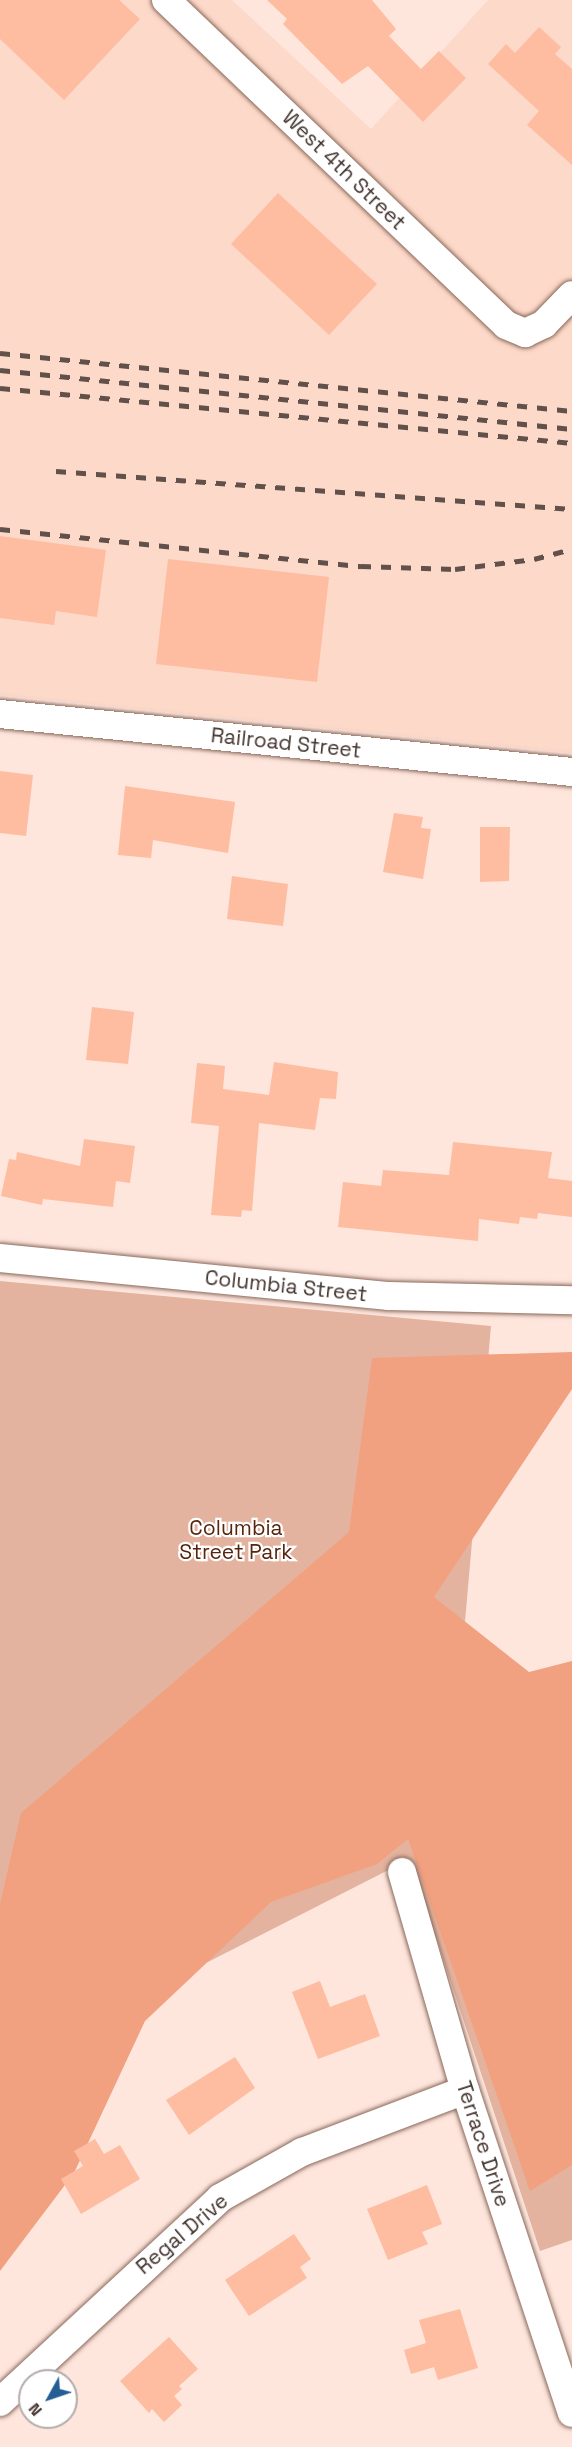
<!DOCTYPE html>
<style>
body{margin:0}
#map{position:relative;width:572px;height:2447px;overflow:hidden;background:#fee6dd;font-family:"Space Grotesk",sans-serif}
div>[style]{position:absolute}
.built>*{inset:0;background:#fdd9c9}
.green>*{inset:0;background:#e4b39f}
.forest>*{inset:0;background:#f1a17f}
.building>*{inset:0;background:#febca1}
.roads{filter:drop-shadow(0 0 2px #89685a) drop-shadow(0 0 2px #89685a)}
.minor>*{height:28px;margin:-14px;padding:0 14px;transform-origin:14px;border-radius:14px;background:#fff}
.rail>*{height:4.5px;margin-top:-2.25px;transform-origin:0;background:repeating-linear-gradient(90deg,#61514a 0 10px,transparent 0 20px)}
span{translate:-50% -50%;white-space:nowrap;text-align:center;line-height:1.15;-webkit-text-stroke:4.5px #fff;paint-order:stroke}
.street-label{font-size:21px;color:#42332d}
.park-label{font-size:21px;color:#57250d}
.north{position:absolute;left:18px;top:2369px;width:60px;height:60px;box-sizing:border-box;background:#fff;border:2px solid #b3adab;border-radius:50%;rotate:230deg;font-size:16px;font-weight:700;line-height:24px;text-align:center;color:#42332d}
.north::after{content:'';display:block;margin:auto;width:21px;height:27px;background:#245e95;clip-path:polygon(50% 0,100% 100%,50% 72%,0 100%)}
</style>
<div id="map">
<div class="built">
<i style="clip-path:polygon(0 0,232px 0,371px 129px,488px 0,572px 0,572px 753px,0 695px)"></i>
</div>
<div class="green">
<i style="clip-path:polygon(0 1281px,491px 1326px,458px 1701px,572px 1712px,572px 2240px,540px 2251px,410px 1859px,0 2068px)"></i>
</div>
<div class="forest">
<i style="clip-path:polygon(572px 1352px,572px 1389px,434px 1597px,529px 1672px,572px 1661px,572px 2165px,530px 2191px,408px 1839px,377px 1864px,271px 1902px,145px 2021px,74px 2173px,0 2271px,0 1904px,21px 1813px,349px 1532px,372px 1358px)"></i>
</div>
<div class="building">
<i style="clip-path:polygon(0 0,119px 0,140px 19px,64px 100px,0 39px)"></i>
<i style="clip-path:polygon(267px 0,372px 0,396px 29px,389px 36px,421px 69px,439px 51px,466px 78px,423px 122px,368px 66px,342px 84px,283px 24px,287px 19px)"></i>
<i style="clip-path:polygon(539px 27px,561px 47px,555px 54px,572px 69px,572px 165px,527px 125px,539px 111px,488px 64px,506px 44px,515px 53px)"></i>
<i style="clip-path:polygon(278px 193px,377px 284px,329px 335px,231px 244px)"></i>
<i style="clip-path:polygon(0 536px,106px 550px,97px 617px,56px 611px,54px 625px,0 618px)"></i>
<i style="clip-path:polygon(168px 559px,329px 577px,317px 682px,156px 664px)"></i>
<i style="clip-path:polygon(0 771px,33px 775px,26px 836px,0 833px)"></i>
<i style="clip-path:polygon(125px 786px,235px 802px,228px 853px,153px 840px,151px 858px,118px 855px)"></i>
<i style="clip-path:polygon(394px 813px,423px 817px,421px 828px,431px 829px,423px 879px,383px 872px)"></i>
<i style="clip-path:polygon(480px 827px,510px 827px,509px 881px,480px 882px)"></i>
<i style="clip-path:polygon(232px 876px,288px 884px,283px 926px,227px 919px)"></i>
<i style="clip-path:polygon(92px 1007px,134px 1012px,128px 1064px,86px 1060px)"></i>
<i style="clip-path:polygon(274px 1062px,338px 1072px,336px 1099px,320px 1098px,315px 1130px,259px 1123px,252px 1211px,242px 1210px,241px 1217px,211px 1215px,219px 1126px,191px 1123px,197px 1063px,225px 1066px,223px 1089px,269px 1095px)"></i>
<i style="clip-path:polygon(84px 1139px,135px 1146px,130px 1183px,116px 1181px,113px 1207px,43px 1199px,42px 1205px,1px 1196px,9px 1159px,16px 1160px,17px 1152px,80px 1166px)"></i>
<i style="clip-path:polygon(453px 1142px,552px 1152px,548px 1178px,572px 1181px,572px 1217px,538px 1213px,537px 1219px,520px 1217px,519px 1224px,479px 1219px,478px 1241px,338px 1227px,343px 1182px,381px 1186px,383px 1170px,449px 1175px)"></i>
<i style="clip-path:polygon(320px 1981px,330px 2007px,365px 1994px,380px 2036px,318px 2059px,292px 1992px)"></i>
<i style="clip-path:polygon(235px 2057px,255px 2088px,189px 2135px,166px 2100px)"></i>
<i style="clip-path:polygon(95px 2139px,104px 2154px,120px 2145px,140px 2179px,81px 2214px,61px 2179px,83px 2166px,74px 2151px)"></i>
<i style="clip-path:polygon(427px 2185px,442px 2224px,422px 2232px,428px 2244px,388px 2260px,367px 2209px)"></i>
<i style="clip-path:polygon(294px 2234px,311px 2259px,300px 2267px,307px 2278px,249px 2316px,225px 2280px)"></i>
<i style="clip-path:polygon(460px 2309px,478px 2368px,438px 2380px,434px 2367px,411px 2374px,404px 2350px,426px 2343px,419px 2320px)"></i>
<i style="clip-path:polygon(169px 2337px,198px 2369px,179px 2386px,182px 2389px,174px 2396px,182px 2405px,164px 2422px,152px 2409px,149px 2413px,120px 2381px)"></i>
</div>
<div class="roads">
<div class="minor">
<i style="left:166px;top:0;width:470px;rotate:43.7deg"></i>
<i style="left:506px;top:325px;width:21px;rotate:23deg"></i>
<i style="left:525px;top:333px;width:21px;rotate:-25deg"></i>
<i style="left:544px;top:324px;width:40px;rotate:-46deg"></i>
<i style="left:0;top:714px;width:575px;rotate:5.79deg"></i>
<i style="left:0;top:1258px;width:391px;rotate:5.6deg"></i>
<i style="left:389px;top:1296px;width:183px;rotate:1.3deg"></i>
<i style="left:402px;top:1872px;width:227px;rotate:73.9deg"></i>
<i style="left:465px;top:2090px;width:340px;rotate:71.7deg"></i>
<i style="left:0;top:2402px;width:300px;rotate:-42.8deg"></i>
<i style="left:220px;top:2198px;width:94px;rotate:-29.3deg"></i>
<i style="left:302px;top:2152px;width:174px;rotate:-20.8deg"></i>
</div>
</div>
<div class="rail">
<i style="left:0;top:353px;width:575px;rotate:5.79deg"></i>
<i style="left:0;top:370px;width:575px;rotate:5.89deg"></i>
<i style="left:0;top:388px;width:575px;rotate:5.49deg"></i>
<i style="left:56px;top:471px;width:517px;rotate:4.21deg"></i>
<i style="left:0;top:529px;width:363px;rotate:5.9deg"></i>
<i style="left:361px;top:566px;width:94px;rotate:1.8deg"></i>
<i style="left:455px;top:569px;width:80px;rotate:-7.2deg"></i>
<i style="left:534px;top:559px;width:39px;rotate:-15deg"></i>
</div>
<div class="street-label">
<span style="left:344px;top:170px;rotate:44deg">West 4th Street</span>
<span style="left:286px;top:743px;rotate:6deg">Railroad Street</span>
<span style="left:286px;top:1286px;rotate:6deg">Columbia Street</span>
<span style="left:483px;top:2144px;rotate:72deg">Terrace Drive</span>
<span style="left:182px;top:2234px;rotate:-40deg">Regal Drive</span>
</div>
<div class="park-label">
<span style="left:236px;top:1540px">Columbia<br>Street Park</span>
</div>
<div class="north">N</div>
</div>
